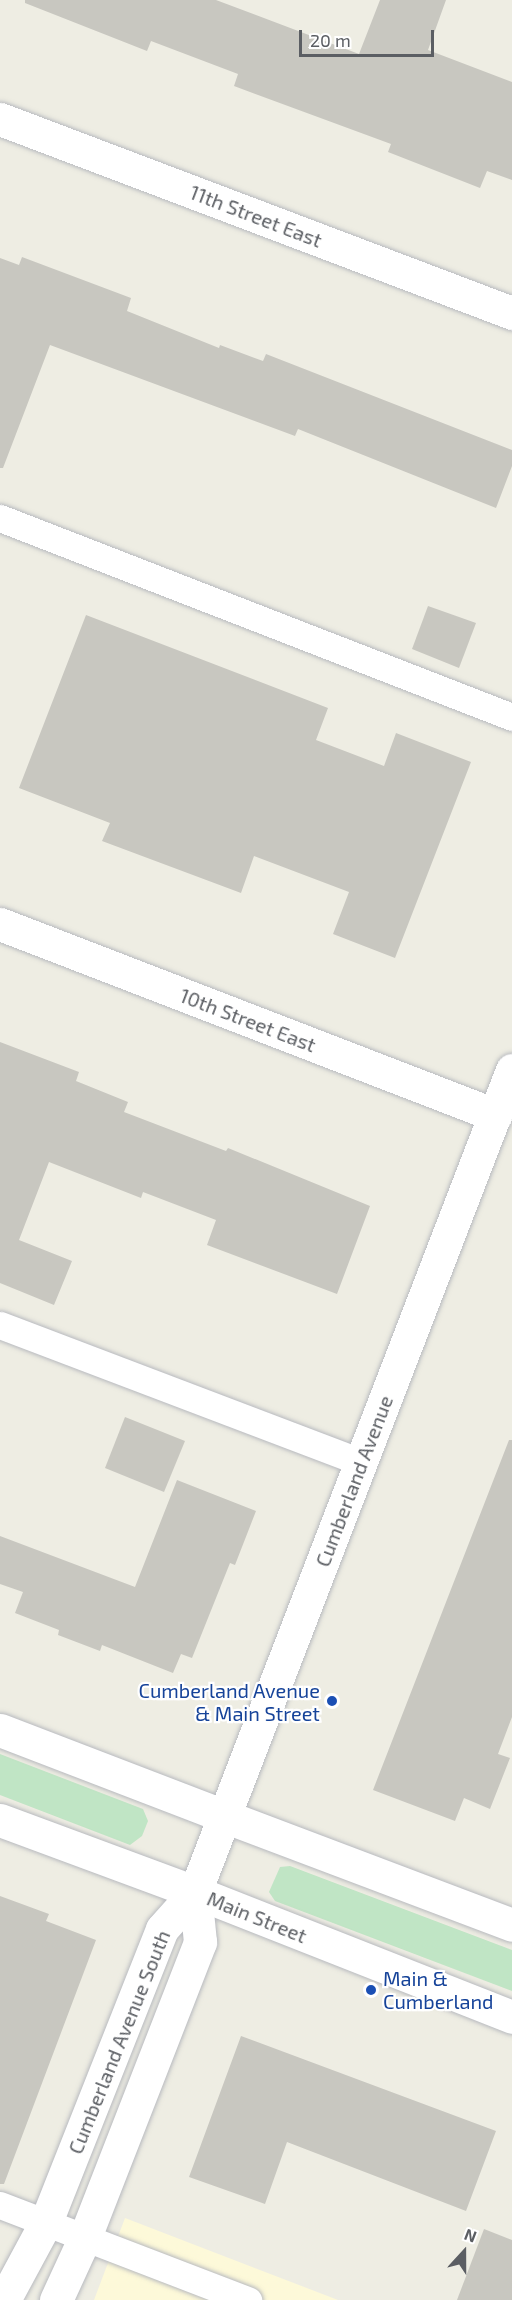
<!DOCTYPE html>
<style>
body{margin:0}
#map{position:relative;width:512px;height:2300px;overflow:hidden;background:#eeede3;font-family:"Exo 2",sans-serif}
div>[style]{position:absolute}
.commercial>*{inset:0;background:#fdf9d9}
.green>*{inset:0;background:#c0e5c5}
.building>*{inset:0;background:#c8c7c0}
.roads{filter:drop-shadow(0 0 2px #b8babf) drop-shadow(0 0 2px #b8babf)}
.service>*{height:27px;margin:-13.5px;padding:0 13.5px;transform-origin:13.5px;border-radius:13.5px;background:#fff}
.minor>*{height:33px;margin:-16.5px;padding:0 16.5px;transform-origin:16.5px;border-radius:16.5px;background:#fff}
.tertiary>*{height:33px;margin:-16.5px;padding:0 16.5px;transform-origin:16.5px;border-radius:16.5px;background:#fff}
.secondary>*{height:33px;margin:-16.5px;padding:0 16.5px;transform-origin:16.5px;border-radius:16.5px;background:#fff}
.dots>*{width:16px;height:16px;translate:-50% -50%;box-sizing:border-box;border:3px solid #fff;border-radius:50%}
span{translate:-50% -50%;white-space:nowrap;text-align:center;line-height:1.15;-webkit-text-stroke:4.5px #fff;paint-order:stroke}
.street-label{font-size:20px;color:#5b5e63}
.transit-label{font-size:20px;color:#164399}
.right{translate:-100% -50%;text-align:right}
.left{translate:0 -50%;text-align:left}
.north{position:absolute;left:434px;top:2222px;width:60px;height:60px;-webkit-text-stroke:4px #fff;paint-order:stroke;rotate:21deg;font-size:16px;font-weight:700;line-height:24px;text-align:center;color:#5b5e63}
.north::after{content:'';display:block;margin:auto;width:21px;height:27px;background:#5b5e63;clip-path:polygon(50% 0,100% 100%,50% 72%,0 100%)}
.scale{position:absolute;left:299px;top:30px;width:135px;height:27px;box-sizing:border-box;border:3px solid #5b5e63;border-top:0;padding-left:8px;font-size:18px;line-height:21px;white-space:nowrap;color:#5b5e63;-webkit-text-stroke:4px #fff;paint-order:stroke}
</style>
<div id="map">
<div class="commercial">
<i style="clip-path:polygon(125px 2218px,338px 2300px,94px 2300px)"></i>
</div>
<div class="green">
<i style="clip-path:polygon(0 1754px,143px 1809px,148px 1821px,142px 1836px,130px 1845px,0 1795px)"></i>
<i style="clip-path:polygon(290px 1866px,512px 1950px,512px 1991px,275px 1901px,269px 1892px,280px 1867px)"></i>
</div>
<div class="building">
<i style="clip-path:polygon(25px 0,216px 0,359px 54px,380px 0,446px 0,428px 50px,512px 82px,512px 180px,487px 171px,480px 188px,388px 152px,391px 144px,234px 86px,238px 74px,151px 41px,147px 51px,25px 3px)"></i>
<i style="clip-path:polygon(22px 257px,131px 298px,127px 311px,219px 348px,220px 345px,263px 361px,266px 354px,512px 450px,512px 466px,496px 508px,298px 429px,295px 436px,50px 345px,3px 468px,0 468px,0 258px,19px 265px)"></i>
<i style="clip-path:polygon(428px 606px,476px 623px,459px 668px,412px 649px)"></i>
<i style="clip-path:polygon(86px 615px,328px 708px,316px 740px,384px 766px,396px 733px,471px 762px,395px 958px,333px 934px,349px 892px,254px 856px,241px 893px,102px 841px,110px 823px,19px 788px)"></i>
<i style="clip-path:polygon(0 1042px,79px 1072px,76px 1081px,128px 1102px,124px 1112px,226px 1151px,228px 1148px,370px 1206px,337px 1294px,207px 1245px,216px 1220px,143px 1192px,141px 1198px,49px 1162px,19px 1240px,72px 1261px,54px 1305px,0 1283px)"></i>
<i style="clip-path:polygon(125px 1417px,185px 1441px,164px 1492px,105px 1468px)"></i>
<i style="clip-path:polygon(509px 1440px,512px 1440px,512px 1717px,498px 1754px,510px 1758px,490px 1809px,464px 1798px,455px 1821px,373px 1790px)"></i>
<i style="clip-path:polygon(177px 1480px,256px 1511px,235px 1565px,230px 1563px,192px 1658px,181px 1654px,173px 1673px,102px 1645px,100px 1651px,58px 1635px,59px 1630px,15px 1613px,23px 1592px,0 1584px,0 1536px,135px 1587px)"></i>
<i style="clip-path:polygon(0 1896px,49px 1914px,46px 1921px,96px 1940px,4px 2184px,0 2184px)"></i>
<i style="clip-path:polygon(241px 2036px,496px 2131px,466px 2211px,287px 2142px,265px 2204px,189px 2177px)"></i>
<i style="clip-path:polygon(484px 2229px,512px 2240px,512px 2300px,457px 2300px)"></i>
</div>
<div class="roads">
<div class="service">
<i style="left:0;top:518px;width:549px;rotate:21.24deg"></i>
<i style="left:0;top:1325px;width:386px;rotate:20.8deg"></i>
<i style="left:0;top:2205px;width:266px;rotate:21deg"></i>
</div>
<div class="minor">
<i style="left:0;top:119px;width:548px;rotate:20.75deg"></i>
<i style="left:0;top:924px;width:531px;rotate:21.1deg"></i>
<i style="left:0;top:1730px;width:240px;rotate:21deg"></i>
<i style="left:0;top:1820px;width:208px;rotate:20.3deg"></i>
</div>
<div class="tertiary">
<i style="left:224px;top:1816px;width:308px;rotate:20.7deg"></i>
<i style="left:195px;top:1892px;width:341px;rotate:21.5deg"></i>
</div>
<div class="secondary">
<i style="left:4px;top:2300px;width:89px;rotate:-61.7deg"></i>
<i style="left:46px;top:2222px;width:315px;rotate:-68.4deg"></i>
<i style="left:162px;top:1929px;width:50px;rotate:-48.3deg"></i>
<i style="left:195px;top:1892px;width:881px;rotate:-68.91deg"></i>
<i style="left:56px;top:2300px;width:69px;rotate:-65.3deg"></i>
<i style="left:85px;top:2237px;width:317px;rotate:-68.7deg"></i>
<i style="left:200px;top:1942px;width:50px;rotate:-95.7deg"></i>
</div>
</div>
<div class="dots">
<i style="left:332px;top:1701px;background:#1a4fb4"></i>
<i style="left:371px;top:1990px;background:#1a4fb4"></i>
</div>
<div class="street-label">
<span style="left:256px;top:216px;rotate:21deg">11th Street East</span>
<span style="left:248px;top:1020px;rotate:21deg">10th Street East</span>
<span style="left:354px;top:1481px;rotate:-69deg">Cumberland Avenue</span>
<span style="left:257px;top:1917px;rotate:22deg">Main Street</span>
<span style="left:119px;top:2042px;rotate:-68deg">Cumberland Avenue South</span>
</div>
<div class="transit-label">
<span class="right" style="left:320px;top:1702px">Cumberland Avenue<br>&amp; Main Street</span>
<span class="left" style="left:383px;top:1990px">Main &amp;<br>Cumberland</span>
</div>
<div class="north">N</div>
<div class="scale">20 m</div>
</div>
